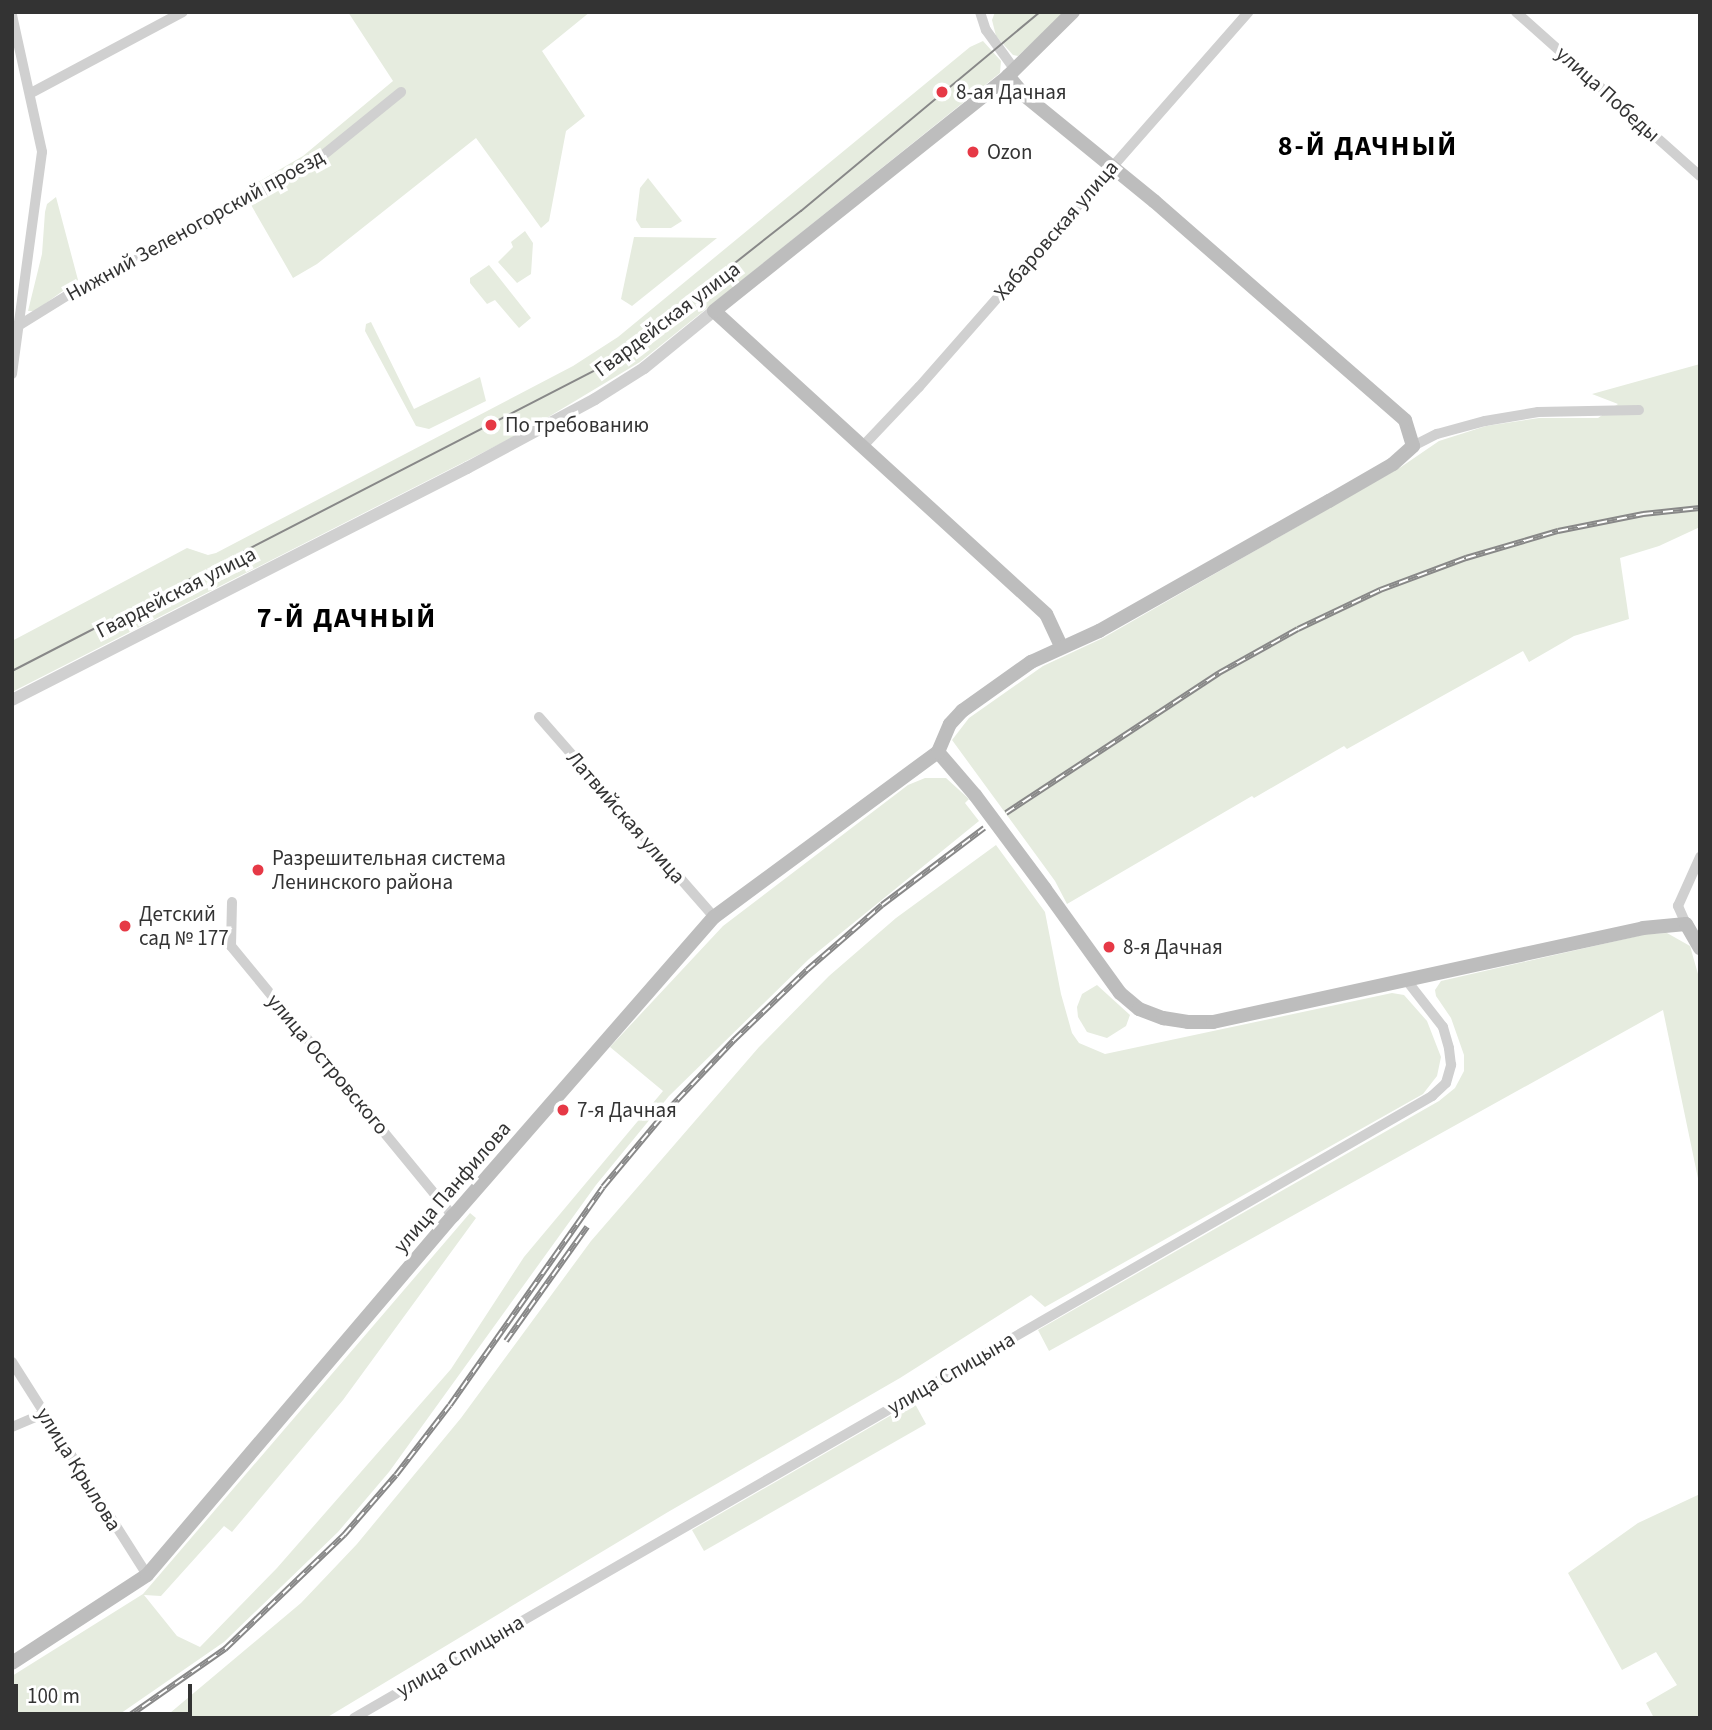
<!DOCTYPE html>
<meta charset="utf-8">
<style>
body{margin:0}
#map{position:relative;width:1712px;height:1730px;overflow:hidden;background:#fff;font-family:"Source Sans 3",sans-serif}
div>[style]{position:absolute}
.green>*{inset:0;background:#e6ecdf}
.minor>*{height:10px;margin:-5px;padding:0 5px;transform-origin:5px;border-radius:5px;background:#d0d0d0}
.tertiary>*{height:12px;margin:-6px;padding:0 6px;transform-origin:6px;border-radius:6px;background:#d0d0d0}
.secondary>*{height:14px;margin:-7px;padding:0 7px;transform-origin:7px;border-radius:7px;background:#bdbdbd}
.tram>*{height:2px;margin:-1px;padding:0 1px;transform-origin:1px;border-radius:1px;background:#888}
.rail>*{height:6px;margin-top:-3px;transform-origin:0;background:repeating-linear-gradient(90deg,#fff 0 10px,#888 0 20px);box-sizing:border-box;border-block:2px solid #888}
.secondary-bridge>*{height:14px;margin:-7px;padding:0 7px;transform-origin:7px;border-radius:7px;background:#bdbdbd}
.dots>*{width:19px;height:19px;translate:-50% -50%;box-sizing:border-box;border:4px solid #fff;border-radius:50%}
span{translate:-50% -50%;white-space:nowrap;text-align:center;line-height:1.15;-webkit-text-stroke:7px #fff;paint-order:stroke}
.poi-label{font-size:21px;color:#333}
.left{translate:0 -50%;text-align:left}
.street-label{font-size:21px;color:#333}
.district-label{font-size:28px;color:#000;font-weight:700;letter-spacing:2px}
.frame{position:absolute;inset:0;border:14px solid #333;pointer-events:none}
.scale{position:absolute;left:14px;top:1684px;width:178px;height:32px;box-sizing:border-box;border:4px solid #333;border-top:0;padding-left:9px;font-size:21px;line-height:24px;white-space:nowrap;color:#333;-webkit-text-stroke:5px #fff;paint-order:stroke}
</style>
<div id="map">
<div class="green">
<i style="clip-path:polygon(348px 12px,590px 12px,542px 51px,585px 116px,566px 131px,549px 221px,541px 228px,476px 138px,317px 264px,293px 278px,243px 191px,303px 156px,393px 81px)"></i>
<i style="clip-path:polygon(995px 12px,1065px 12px,1018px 56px,1013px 55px,996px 36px,992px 20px)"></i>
<i style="clip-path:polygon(983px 41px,1001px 61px,1000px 73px,640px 362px,525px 431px,12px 692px,12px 641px,187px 548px,208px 555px,216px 553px,573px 366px,618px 337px,970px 47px)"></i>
<i style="clip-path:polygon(648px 178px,682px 221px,671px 228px,641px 228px,636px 220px,640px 188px)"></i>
<i style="clip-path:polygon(56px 197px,78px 280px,35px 311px,28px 311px,42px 254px,45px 212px,47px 204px)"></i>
<i style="clip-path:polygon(525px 231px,533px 243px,531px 274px,517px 283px,498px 262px,513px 247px,511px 242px)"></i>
<i style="clip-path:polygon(634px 237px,717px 238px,632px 306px,621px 299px)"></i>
<i style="clip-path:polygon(489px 265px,531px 318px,519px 328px,495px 300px,487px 304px,470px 283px,470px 278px)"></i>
<i style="clip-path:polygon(371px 322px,414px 409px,480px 377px,486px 401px,429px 429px,416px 426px,365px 331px,366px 324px)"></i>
<i style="clip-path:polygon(1700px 364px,1700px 527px,1659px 546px,1620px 558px,1629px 619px,1574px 636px,1529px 662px,1523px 651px,1347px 749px,1344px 746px,1254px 798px,1252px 796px,1067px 904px,1055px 881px,952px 740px,969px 718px,1043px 666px,1103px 638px,1401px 467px,1439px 441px,1486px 426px,1539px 418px,1598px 418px,1618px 404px,1592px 394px)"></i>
<i style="clip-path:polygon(925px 778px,946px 778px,969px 799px,965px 803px,979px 821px,809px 959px,669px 1096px,596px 1185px,389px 1472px,338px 1532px,224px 1642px,114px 1718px,12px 1718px,12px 1676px,143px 1594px,470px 1213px,476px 1218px,343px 1400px,232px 1532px,224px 1526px,161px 1596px,144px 1595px,177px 1636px,200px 1647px,277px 1568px,451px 1369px,524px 1257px,663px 1091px,610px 1047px,723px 926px,908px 785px)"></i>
<i style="clip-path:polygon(996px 845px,1045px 912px,1061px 994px,1072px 1033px,1079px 1043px,1105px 1054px,1392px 993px,1404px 995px,1427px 1021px,1441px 1057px,1437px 1076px,1423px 1094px,1045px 1307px,1031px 1295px,900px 1378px,668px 1512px,326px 1718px,164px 1718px,301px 1603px,357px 1544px,461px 1418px,591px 1241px,759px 1047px,829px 976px,896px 918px)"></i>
<i style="clip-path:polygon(1667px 933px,1690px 946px,1700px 981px,1700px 1188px,1663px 1010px,1049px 1351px,1038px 1330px,1439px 1101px,1455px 1088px,1464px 1071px,1464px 1055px,1451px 1018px,1436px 996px,1435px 990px,1441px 981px,1647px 934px)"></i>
<i style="clip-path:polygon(1097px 985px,1130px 1015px,1126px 1026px,1107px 1038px,1087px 1032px,1078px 1017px,1077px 1007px,1082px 994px)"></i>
<i style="clip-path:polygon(914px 1402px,926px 1424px,704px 1551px,692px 1530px)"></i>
<i style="clip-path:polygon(1700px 1494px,1700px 1718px,1654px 1718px,1646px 1703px,1677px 1685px,1656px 1652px,1622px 1670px,1568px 1573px,1638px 1523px)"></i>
</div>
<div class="minor">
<i style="left:980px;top:12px;width:19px;rotate:72deg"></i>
<i style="left:986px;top:30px;width:49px;rotate:54.1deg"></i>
<i style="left:1516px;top:12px;width:246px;rotate:41.7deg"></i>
<i style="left:12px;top:15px;width:140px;rotate:77.6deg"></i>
<i style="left:42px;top:152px;width:224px;rotate:97.7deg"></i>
<i style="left:31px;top:93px;width:172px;rotate:-28.1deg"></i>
<i style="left:18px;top:326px;width:74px;rotate:-31.8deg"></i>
<i style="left:81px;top:287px;width:110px;rotate:-26.3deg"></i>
<i style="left:180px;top:238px;width:150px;rotate:-29.1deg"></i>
<i style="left:311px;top:165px;width:116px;rotate:-39deg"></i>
<i style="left:1413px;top:446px;width:27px;rotate:-27deg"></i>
<i style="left:1437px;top:434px;width:50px;rotate:-15.2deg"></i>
<i style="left:1485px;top:421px;width:54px;rotate:-9.6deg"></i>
<i style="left:1538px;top:412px;width:101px;rotate:-1.1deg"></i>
<i style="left:862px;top:447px;width:83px;rotate:-46.5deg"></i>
<i style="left:919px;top:387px;width:499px;rotate:-48.7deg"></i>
<i style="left:539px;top:717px;width:266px;rotate:48.8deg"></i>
<i style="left:232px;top:902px;width:44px;rotate:91.3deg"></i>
<i style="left:231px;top:946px;width:350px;rotate:50.6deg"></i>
<i style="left:1686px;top:924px;width:20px;rotate:-114deg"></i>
<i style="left:1678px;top:906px;width:54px;rotate:-65.8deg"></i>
<i style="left:12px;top:1362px;width:252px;rotate:57.6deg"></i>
<i style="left:12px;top:1427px;width:34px;rotate:-23deg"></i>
<i style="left:354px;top:1718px;width:1245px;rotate:-29.98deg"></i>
<i style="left:1432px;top:1096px;width:19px;rotate:-43deg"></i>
<i style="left:1446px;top:1083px;width:19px;rotate:-74deg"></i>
<i style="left:1451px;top:1065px;width:17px;rotate:-97deg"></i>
<i style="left:1449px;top:1048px;width:22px;rotate:-106deg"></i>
<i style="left:1443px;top:1027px;width:58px;rotate:-128deg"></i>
</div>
<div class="tertiary">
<i style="left:12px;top:700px;width:511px;rotate:-27.02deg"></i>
<i style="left:467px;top:468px;width:145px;rotate:-28.3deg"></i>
<i style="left:595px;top:399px;width:58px;rotate:-32.3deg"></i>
<i style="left:644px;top:368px;width:90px;rotate:-39.2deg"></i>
</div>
<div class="secondary">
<i style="left:1061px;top:646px;width:35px;rotate:-115deg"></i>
<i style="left:1046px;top:614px;width:449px;rotate:-137.6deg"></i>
<i style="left:714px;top:311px;width:376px;rotate:-38.6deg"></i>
<i style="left:1008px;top:76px;width:91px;rotate:-44.6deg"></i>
<i style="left:938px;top:752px;width:57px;rotate:49.3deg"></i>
<i style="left:1045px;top:889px;width:128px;rotate:54.2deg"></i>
<i style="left:1120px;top:993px;width:25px;rotate:40deg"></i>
<i style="left:1139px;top:1009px;width:26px;rotate:21deg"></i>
<i style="left:1163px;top:1018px;width:25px;rotate:9deg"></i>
<i style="left:1188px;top:1022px;width:25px"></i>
<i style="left:1213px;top:1022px;width:440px;rotate:-12.3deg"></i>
<i style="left:1643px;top:928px;width:43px;rotate:-5.3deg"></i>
<i style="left:1686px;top:924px;width:28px;rotate:60deg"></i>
<i style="left:12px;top:1663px;width:161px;rotate:-33.1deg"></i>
<i style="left:147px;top:1575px;width:472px;rotate:-49.6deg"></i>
<i style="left:453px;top:1216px;width:397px;rotate:-48.9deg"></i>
<i style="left:714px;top:917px;width:278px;rotate:-36.4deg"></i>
<i style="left:938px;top:752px;width:30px;rotate:-67deg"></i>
<i style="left:950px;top:724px;width:18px;rotate:-47deg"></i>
<i style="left:962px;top:711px;width:85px;rotate:-35.4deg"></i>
<i style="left:1031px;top:662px;width:75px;rotate:-24.5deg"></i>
<i style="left:1099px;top:631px;width:264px;rotate:-29.5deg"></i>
<i style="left:1329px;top:501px;width:74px;rotate:-30deg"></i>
<i style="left:1393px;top:464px;width:27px;rotate:-42deg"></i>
<i style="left:1413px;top:446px;width:27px;rotate:-107deg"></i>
<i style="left:1405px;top:420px;width:333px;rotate:-138.9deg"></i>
<i style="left:1154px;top:201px;width:168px;rotate:-140.8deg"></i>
<i style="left:1024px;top:95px;width:25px;rotate:-130deg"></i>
</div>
<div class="tram">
<i style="left:12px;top:671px;width:670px;rotate:-27.29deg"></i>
<i style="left:607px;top:364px;width:247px;rotate:-38.3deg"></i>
<i style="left:801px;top:211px;width:311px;rotate:-39.8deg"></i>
</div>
<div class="rail">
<i style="left:1006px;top:813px;width:255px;rotate:-33.3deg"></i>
<i style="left:1219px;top:673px;width:90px;rotate:-29.1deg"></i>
<i style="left:1298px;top:629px;width:91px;rotate:-25.4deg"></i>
<i style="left:1380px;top:590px;width:92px;rotate:-20.4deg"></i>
<i style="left:1466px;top:558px;width:96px;rotate:-16.4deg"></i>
<i style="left:1558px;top:531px;width:87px;rotate:-11.3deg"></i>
<i style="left:1643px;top:514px;width:57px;rotate:-6deg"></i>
<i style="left:506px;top:1341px;width:140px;rotate:-54.6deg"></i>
<i style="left:126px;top:1718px;width:121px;rotate:-34.9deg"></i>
<i style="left:225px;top:1649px;width:165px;rotate:-43.8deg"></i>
<i style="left:344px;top:1535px;width:79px;rotate:-49.1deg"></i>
<i style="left:396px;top:1475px;width:88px;rotate:-52.4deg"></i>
<i style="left:450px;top:1405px;width:266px;rotate:-54.9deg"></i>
<i style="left:603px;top:1187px;width:95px;rotate:-50.1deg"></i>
<i style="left:664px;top:1114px;width:102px;rotate:-46.6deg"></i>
<i style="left:734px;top:1040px;width:101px;rotate:-43.8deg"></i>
<i style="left:807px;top:970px;width:99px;rotate:-40.9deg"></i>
<i style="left:882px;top:905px;width:128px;rotate:-37deg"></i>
</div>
<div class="secondary-bridge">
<i style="left:975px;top:795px;width:117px;rotate:53.3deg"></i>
</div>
<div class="dots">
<i style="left:942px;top:92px;background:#e63946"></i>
<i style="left:973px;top:152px;background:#e63946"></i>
<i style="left:491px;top:425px;background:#e63946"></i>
<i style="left:258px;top:870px;background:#e63946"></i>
<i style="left:125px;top:926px;background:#e63946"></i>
<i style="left:1109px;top:947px;background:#e63946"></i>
<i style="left:563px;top:1110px;background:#e63946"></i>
</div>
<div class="poi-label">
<span class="left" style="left:956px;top:92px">8-ая Дачная</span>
<span class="left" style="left:987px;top:152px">Ozon</span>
<span class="left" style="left:505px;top:425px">По требованию</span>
<span class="left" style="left:272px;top:870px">Разрешительная система<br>Ленинского района</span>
<span class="left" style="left:139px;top:926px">Детский<br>сад № 177</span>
<span class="left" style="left:1123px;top:947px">8-я Дачная</span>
<span class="left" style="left:577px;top:1110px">7-я Дачная</span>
</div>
<div class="street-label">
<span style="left:1608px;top:94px;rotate:42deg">улица Победы</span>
<span style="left:195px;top:225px;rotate:-29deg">Нижний Зеленогорский проезд</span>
<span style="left:1056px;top:230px;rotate:-49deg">Хабаровская улица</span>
<span style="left:667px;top:319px;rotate:-37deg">Гвардейская улица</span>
<span style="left:176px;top:592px;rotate:-27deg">Гвардейская улица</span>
<span style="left:626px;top:817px;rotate:49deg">Латвийская улица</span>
<span style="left:328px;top:1064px;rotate:50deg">улица Островского</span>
<span style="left:452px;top:1187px;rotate:-49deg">улица Панфилова</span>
<span style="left:951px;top:1373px;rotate:-30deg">улица Спицына</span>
<span style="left:79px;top:1469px;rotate:58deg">улица Крылова</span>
<span style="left:460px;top:1656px;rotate:-30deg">улица Спицына</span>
</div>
<div class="district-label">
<span style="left:1368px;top:146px">8-Й ДАЧНЫЙ</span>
<span style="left:347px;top:618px">7-Й ДАЧНЫЙ</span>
</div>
<div class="frame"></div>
<div class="scale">100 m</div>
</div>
